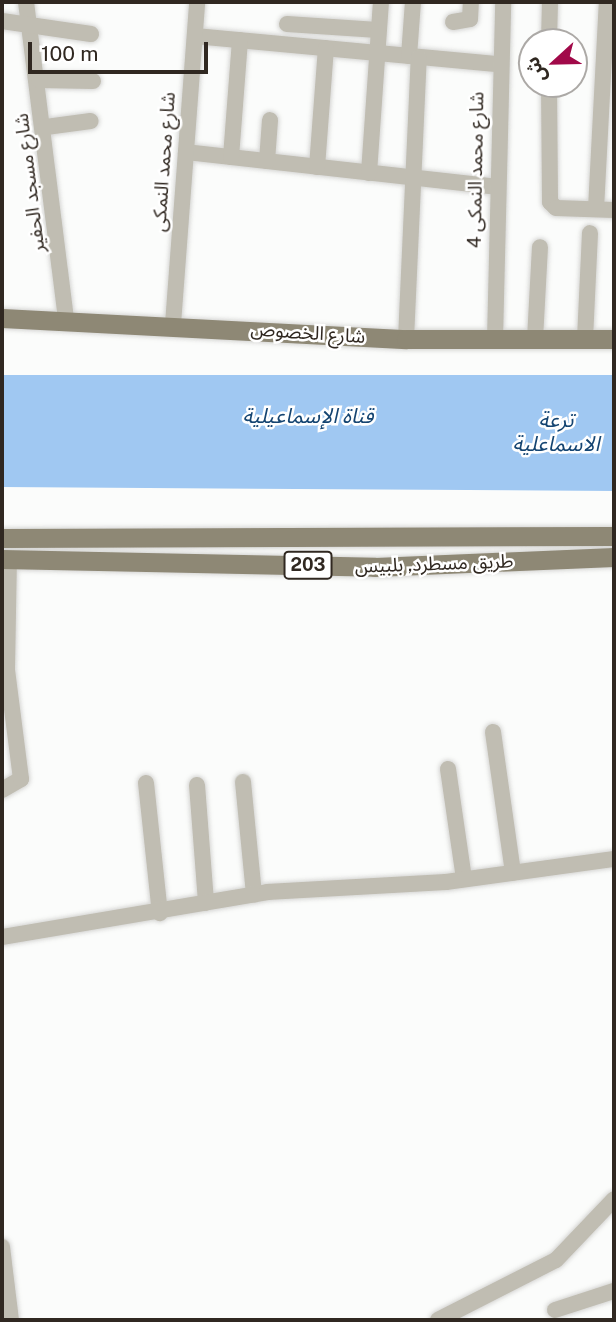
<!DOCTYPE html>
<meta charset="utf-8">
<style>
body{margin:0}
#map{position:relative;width:616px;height:1322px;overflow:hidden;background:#fbfcfb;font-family:"Public Sans","Noto Sans Arabic",sans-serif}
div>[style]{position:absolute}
.water>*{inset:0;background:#a0c8f2}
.roads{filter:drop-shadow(0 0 2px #d6d6d4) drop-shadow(0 0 2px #d6d6d4)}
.minor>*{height:16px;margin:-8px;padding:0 8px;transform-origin:8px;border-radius:8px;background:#c0bdb2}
.major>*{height:19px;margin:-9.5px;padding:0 9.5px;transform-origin:9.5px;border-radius:9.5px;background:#8e8875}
span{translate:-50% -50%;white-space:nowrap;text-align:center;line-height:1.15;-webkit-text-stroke:5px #fff;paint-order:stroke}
.shield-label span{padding:2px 5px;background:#fff;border:2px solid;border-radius:5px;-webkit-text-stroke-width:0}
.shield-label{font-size:18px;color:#302821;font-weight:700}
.street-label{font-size:19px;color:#302821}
.water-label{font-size:21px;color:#144471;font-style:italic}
.frame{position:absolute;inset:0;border:4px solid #302821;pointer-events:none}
.north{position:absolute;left:518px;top:28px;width:70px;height:70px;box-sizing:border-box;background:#fff;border:2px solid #aca9a6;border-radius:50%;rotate:248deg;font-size:19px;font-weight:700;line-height:28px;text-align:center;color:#302821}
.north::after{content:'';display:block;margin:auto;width:24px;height:32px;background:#a10949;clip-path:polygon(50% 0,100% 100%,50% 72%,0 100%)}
.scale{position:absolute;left:28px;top:42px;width:180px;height:32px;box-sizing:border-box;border:4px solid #302821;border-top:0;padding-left:9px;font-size:21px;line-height:24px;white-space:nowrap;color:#302821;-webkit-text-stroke:5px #fff;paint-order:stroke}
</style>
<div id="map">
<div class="water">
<i style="clip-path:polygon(2px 375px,614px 375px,614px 491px,2px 487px)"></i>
</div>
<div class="roads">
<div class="minor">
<i style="left:26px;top:2px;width:319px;rotate:82.8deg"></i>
<i style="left:2px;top:21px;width:90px;rotate:8.3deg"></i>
<i style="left:453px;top:22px;width:17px;rotate:-10deg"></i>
<i style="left:470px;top:19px;width:17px;rotate:-87deg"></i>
<i style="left:287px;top:24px;width:91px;rotate:3.8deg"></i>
<i style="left:195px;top:36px;width:305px;rotate:5.3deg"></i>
<i style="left:549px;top:42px;width:40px;rotate:-88.6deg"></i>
<i style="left:409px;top:56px;width:54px;rotate:-85.8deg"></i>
<i style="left:39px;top:80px;width:54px;rotate:1.1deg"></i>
<i style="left:549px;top:84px;width:118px;rotate:89.5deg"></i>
<i style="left:550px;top:202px;width:8px;rotate:45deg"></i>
<i style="left:556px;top:208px;width:58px;rotate:2deg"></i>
<i style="left:46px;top:127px;width:45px;rotate:-7.6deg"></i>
<i style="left:186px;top:152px;width:313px;rotate:6.4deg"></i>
<i style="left:231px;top:157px;width:117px;rotate:-85.6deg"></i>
<i style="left:267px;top:161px;width:41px;rotate:-85.8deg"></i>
<i style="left:317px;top:167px;width:119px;rotate:-85.7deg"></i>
<i style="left:369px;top:173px;width:171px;rotate:-86deg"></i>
<i style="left:596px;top:209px;width:207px;rotate:-87deg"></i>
<i style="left:173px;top:324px;width:323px;rotate:-85.7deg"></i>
<i style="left:406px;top:339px;width:282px;rotate:-87.4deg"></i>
<i style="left:495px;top:339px;width:337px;rotate:-88.6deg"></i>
<i style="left:535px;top:339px;width:92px;rotate:-86.9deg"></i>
<i style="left:585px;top:339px;width:106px;rotate:-87.3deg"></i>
<i style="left:493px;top:732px;width:142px;rotate:81.9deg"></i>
<i style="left:448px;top:769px;width:111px;rotate:81.7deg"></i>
<i style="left:243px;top:782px;width:113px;rotate:84.4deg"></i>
<i style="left:146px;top:783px;width:131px;rotate:83.9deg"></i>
<i style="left:197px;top:785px;width:118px;rotate:85.6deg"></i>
<i style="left:2px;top:790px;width:22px;rotate:-30deg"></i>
<i style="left:21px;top:779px;width:111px;rotate:-97.3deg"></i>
<i style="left:7px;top:669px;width:110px;rotate:-89deg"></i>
<i style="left:2px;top:937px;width:269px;rotate:-9.6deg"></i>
<i style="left:267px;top:892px;width:179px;rotate:-3.2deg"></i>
<i style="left:446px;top:882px;width:170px;rotate:-7.8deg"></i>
<i style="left:2px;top:1247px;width:74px;rotate:83deg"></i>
<i style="left:555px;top:1310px;width:62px;rotate:-17.9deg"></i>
<i style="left:438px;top:1320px;width:132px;rotate:-27deg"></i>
<i style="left:556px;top:1260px;width:84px;rotate:-46.4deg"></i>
</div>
<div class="major">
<i style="left:2px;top:318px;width:405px;rotate:3deg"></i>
<i style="left:406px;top:339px;width:208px"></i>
<i style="left:2px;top:538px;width:612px;rotate:-0.19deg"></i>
<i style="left:2px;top:559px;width:373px;rotate:1.2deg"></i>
<i style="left:375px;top:567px;width:239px;rotate:-2.4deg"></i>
</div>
</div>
<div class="shield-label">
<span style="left:308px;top:565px">203</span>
</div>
<div class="street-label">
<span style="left:164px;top:162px;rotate:-86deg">شارع محمد النمكى</span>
<span style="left:476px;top:170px;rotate:-89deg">شارع محمد النمكى 4</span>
<span style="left:30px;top:183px;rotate:-97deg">شارع مسجد الحفير</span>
<span style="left:308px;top:333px;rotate:4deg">شارع الخصوص</span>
<span style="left:434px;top:564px;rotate:-2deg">طريق مسطرد, بلبيس</span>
</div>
<div class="water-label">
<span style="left:308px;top:416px">قناة الإسماعيلية</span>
<span style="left:556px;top:432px">ترعة<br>الاسماعلية</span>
</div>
<div class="frame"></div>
<div class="north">ش</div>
<div class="scale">100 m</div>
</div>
